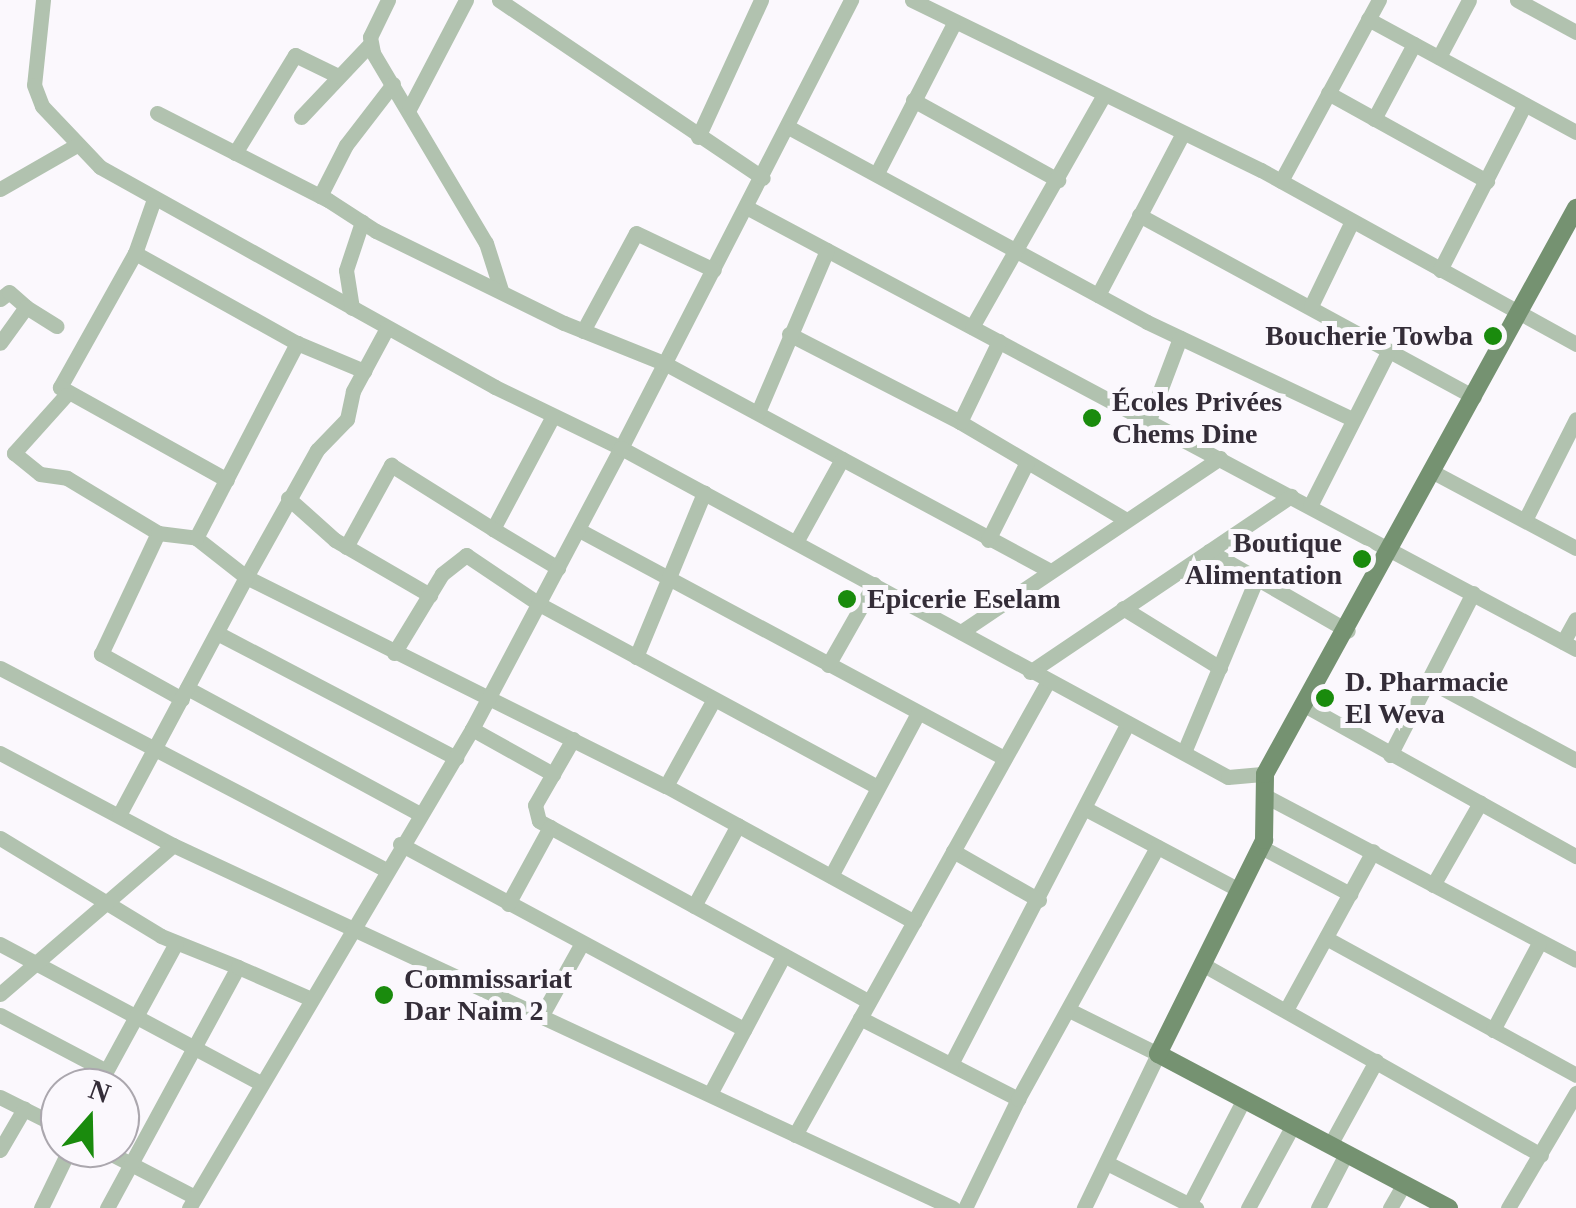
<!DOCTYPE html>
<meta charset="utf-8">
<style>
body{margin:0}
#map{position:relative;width:1576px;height:1208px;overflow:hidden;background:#fbf8fd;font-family:Georgia,serif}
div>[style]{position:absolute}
.minor>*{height:15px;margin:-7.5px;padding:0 7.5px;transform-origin:7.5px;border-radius:7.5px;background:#b1c2af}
.major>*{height:18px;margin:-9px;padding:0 9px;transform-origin:9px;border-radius:9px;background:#759271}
.dots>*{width:28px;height:28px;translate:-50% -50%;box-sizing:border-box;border:5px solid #fbf8fd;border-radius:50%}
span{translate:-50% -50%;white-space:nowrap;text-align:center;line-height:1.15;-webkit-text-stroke:10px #fbf8fd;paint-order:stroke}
.poi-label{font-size:28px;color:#342d38;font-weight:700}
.right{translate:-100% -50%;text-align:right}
.left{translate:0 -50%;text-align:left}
.north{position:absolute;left:40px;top:1068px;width:100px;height:100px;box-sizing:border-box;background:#fbf8fd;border:2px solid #aba7ae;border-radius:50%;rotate:20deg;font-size:28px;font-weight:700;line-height:40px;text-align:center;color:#342d38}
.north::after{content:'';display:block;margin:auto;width:35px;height:45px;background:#1a8b0d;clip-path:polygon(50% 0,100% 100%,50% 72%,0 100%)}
</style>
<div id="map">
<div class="minor">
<i style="left:43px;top:0;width:85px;rotate:96deg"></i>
<i style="left:34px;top:85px;width:22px;rotate:69deg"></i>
<i style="left:42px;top:106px;width:84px;rotate:46.4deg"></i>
<i style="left:100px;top:167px;width:452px;rotate:29.1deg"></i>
<i style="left:495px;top:387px;width:140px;rotate:25.8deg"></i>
<i style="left:621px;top:448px;width:504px;rotate:-62.82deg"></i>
<i style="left:388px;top:0;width:41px;rotate:115.9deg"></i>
<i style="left:370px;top:37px;width:16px;rotate:79deg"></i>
<i style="left:373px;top:53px;width:221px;rotate:59.3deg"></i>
<i style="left:486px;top:243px;width:49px;rotate:72.3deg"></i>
<i style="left:499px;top:0;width:318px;rotate:34deg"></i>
<i style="left:912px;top:0;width:388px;rotate:26deg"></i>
<i style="left:1261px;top:170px;width:360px;rotate:28.9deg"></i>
<i style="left:1517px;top:0;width:67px;rotate:28.5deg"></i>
<i style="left:1368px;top:19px;width:237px;rotate:28.5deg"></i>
<i style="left:1439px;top:57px;width:64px;rotate:-62.2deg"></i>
<i style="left:1328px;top:93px;width:182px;rotate:29deg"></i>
<i style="left:913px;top:100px;width:166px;rotate:28.9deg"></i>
<i style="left:409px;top:109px;width:123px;rotate:-62.4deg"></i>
<i style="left:157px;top:113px;width:192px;rotate:27deg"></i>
<i style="left:328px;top:200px;width:57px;rotate:32.9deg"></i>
<i style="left:376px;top:231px;width:209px;rotate:26.1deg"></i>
<i style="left:564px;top:323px;width:110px;rotate:21.9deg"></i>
<i style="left:666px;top:364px;width:432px;rotate:28.3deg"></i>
<i style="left:301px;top:117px;width:100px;rotate:-46.6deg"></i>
<i style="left:1374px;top:119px;width:85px;rotate:-61.9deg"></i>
<i style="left:790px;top:128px;width:406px;rotate:28.5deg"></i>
<i style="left:1147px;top:322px;width:227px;rotate:25.3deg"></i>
<i style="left:698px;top:137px;width:151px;rotate:-65.3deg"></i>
<i style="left:235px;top:153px;width:115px;rotate:-58.5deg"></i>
<i style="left:295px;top:55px;width:48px;rotate:26deg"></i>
<i style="left:877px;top:173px;width:166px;rotate:-62.8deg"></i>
<i style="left:1281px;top:181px;width:206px;rotate:-61.6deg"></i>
<i style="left:0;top:189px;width:86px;rotate:-29.8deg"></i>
<i style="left:320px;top:196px;width:57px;rotate:-63deg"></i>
<i style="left:346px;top:145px;width:77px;rotate:-52.4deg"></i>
<i style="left:153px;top:202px;width:54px;rotate:109.4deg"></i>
<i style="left:135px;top:253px;width:185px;rotate:29.1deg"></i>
<i style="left:297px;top:343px;width:73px;rotate:22.7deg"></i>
<i style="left:746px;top:207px;width:940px;rotate:28.04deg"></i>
<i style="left:1139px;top:215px;width:381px;rotate:28.5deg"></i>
<i style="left:135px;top:253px;width:154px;rotate:119.2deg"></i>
<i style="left:60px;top:387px;width:191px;rotate:29.1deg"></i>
<i style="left:1440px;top:270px;width:186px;rotate:-62.9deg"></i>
<i style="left:1098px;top:295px;width:181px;rotate:-62.3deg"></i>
<i style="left:0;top:299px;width:11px;rotate:-38deg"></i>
<i style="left:9px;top:292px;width:23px;rotate:41deg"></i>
<i style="left:26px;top:307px;width:44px;rotate:125.8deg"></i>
<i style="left:1311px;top:306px;width:94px;rotate:-64.2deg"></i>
<i style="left:26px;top:307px;width:36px;rotate:32deg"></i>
<i style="left:352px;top:308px;width:38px;rotate:-99deg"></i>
<i style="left:346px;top:270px;width:51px;rotate:-71.6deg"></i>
<i style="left:972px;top:327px;width:266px;rotate:-60.4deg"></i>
<i style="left:387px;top:328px;width:72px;rotate:118.4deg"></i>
<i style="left:353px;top:391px;width:29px;rotate:102deg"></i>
<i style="left:347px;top:419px;width:43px;rotate:134.1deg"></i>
<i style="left:317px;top:450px;width:145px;rotate:119.2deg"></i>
<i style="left:246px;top:577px;width:469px;rotate:26.5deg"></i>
<i style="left:666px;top:786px;width:283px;rotate:28.7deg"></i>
<i style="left:583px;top:331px;width:111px;rotate:-61.6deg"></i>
<i style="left:636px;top:233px;width:86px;rotate:25.4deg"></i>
<i style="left:789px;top:334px;width:192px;rotate:27.2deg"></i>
<i style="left:960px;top:422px;width:189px;rotate:30.5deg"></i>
<i style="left:66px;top:395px;width:78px;rotate:131.9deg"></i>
<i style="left:14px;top:453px;width:33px;rotate:39deg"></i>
<i style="left:40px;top:474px;width:27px;rotate:8deg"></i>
<i style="left:67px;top:478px;width:106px;rotate:31.1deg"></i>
<i style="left:758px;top:412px;width:176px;rotate:-66.9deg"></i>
<i style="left:553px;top:416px;width:128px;rotate:118deg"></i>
<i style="left:493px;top:529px;width:76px;rotate:31deg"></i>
<i style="left:1149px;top:420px;width:88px;rotate:-69.3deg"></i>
<i style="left:960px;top:422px;width:90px;rotate:-64.3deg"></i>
<i style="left:1433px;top:472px;width:162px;rotate:28deg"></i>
<i style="left:288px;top:498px;width:63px;rotate:41.8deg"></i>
<i style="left:335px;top:540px;width:110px;rotate:30.1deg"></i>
<i style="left:1310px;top:506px;width:173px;rotate:-63.1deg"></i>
<i style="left:1525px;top:520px;width:113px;rotate:-63.2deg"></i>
<i style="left:579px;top:530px;width:483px;rotate:28.2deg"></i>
<i style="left:988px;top:540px;width:87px;rotate:-63.4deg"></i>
<i style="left:796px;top:542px;width:95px;rotate:-61deg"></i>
<i style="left:346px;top:547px;width:94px;rotate:-61.2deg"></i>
<i style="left:391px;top:465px;width:120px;rotate:32.1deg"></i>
<i style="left:1209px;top:551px;width:160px;rotate:29.9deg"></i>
<i style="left:1123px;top:608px;width:114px;rotate:31.7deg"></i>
<i style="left:961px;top:632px;width:312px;rotate:-33.9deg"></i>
<i style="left:217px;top:633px;width:270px;rotate:27.6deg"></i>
<i style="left:1563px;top:642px;width:26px;rotate:-61deg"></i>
<i style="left:394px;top:653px;width:92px;rotate:-58.7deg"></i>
<i style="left:442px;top:574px;width:31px;rotate:-38deg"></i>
<i style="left:466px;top:555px;width:88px;rotate:33.9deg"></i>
<i style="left:539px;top:604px;width:384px;rotate:28.4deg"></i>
<i style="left:636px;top:657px;width:178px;rotate:-67.5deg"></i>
<i style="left:828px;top:665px;width:93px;rotate:-60.4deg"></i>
<i style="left:0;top:668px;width:434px;rotate:27.6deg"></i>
<i style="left:1030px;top:672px;width:315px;rotate:-34deg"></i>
<i style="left:1429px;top:681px;width:167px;rotate:28.3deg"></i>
<i style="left:187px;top:688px;width:265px;rotate:28.4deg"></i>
<i style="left:182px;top:699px;width:93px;rotate:-150.9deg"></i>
<i style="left:101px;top:654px;width:134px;rotate:-64.8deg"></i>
<i style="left:158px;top:533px;width:38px;rotate:7deg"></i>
<i style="left:1306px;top:706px;width:309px;rotate:29.1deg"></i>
<i style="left:472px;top:729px;width:93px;rotate:29.1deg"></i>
<i style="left:573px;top:739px;width:76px;rotate:119.9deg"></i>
<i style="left:535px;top:805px;width:16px;rotate:76deg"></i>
<i style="left:539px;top:821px;width:376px;rotate:28.7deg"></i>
<i style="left:1184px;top:752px;width:186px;rotate:-67.3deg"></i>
<i style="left:0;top:753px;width:196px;rotate:28deg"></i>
<i style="left:173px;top:845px;width:860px;rotate:24.96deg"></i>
<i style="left:1390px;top:755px;width:182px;rotate:-62.9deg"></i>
<i style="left:666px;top:786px;width:99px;rotate:-61.1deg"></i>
<i style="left:1269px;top:798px;width:347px;rotate:27.8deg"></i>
<i style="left:1086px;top:809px;width:173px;rotate:27.9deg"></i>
<i style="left:119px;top:815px;width:270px;rotate:-61.9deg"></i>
<i style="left:246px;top:577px;width:63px;rotate:-142deg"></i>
<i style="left:196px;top:538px;width:220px;rotate:-62.6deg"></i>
<i style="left:0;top:838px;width:188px;rotate:31.3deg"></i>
<i style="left:161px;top:936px;width:83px;rotate:21.9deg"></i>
<i style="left:400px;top:844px;width:391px;rotate:28.3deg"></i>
<i style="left:1261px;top:847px;width:101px;rotate:27.8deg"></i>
<i style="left:953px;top:851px;width:99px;rotate:29.7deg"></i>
<i style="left:831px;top:876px;width:185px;rotate:-61.9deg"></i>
<i style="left:1433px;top:885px;width:95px;rotate:-60.2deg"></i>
<i style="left:508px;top:904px;width:88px;rotate:-61.4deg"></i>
<i style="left:694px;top:906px;width:92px;rotate:-61.5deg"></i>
<i style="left:1326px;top:938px;width:285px;rotate:28.7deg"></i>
<i style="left:0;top:944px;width:295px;rotate:28.1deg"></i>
<i style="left:1202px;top:964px;width:389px;rotate:29.4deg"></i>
<i style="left:0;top:994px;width:228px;rotate:-40.7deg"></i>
<i style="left:1069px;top:1010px;width:99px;rotate:26.3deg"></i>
<i style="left:1158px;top:1054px;width:171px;rotate:115.7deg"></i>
<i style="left:1286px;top:1010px;width:181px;rotate:-61.3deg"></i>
<i style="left:543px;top:1013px;width:80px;rotate:-60.9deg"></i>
<i style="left:0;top:1015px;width:120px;rotate:27.8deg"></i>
<i style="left:860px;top:1018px;width:178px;rotate:27.1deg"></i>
<i style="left:1493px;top:1030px;width:98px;rotate:-62.1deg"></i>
<i style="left:951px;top:1064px;width:384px;rotate:-62.6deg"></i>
<i style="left:97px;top:1088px;width:165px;rotate:-61.4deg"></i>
<i style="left:710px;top:1094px;width:157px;rotate:-62deg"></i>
<i style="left:0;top:1097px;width:67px;rotate:26.6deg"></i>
<i style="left:795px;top:1135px;width:518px;rotate:-60.86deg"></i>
<i style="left:1330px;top:1145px;width:96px;rotate:-61.3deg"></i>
<i style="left:100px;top:1148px;width:107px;rotate:27.3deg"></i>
<i style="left:0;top:1150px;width:48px;rotate:-59.7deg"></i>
<i style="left:1107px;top:1163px;width:100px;rotate:26.8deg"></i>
<i style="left:1189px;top:1205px;width:119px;rotate:-62.6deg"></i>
<i style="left:41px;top:1208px;width:67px;rotate:-64.2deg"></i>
<i style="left:107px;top:1208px;width:274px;rotate:-61.5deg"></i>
<i style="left:238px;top:967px;width:77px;rotate:23.6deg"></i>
<i style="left:189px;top:1208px;width:556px;rotate:-59.42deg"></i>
<i style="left:472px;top:729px;width:318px;rotate:-62.1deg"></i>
<i style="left:621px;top:448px;width:690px;rotate:28.46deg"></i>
<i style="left:1228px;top:777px;width:37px;rotate:-5deg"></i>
<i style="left:965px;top:1208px;width:121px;rotate:-64.1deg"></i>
<i style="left:1018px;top:1099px;width:288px;rotate:-61.1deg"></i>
<i style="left:1248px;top:1208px;width:94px;rotate:-61.5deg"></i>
<i style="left:1318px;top:1208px;width:61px;rotate:-62.6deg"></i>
<i style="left:1390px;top:1208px;width:28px;rotate:-60deg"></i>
<i style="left:1508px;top:1208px;width:134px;rotate:-59.4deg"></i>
</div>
<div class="major">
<i style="left:1449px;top:1208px;width:329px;rotate:-152.1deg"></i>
<i style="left:1158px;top:1054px;width:239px;rotate:-63.6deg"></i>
<i style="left:1264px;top:840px;width:66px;rotate:-89.1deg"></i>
<i style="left:1265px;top:774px;width:646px;rotate:-61.21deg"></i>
</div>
<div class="dots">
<i style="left:1493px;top:336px;background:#1a8b0d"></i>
<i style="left:1092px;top:418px;background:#1a8b0d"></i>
<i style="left:1362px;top:559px;background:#1a8b0d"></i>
<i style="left:847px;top:599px;background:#1a8b0d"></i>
<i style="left:1325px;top:698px;background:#1a8b0d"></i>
<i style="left:384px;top:995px;background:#1a8b0d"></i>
</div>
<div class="poi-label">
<span class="right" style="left:1473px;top:336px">Boucherie Towba</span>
<span class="left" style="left:1112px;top:418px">Écoles Privées<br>Chems Dine</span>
<span class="right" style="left:1342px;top:559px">Boutique<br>Alimentation</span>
<span class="left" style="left:867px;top:599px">Epicerie Eselam</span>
<span class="left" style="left:1345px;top:698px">D. Pharmacie<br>El Weva</span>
<span class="left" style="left:404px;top:995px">Commissariat<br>Dar Naim 2</span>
</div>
<div class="north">N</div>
</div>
